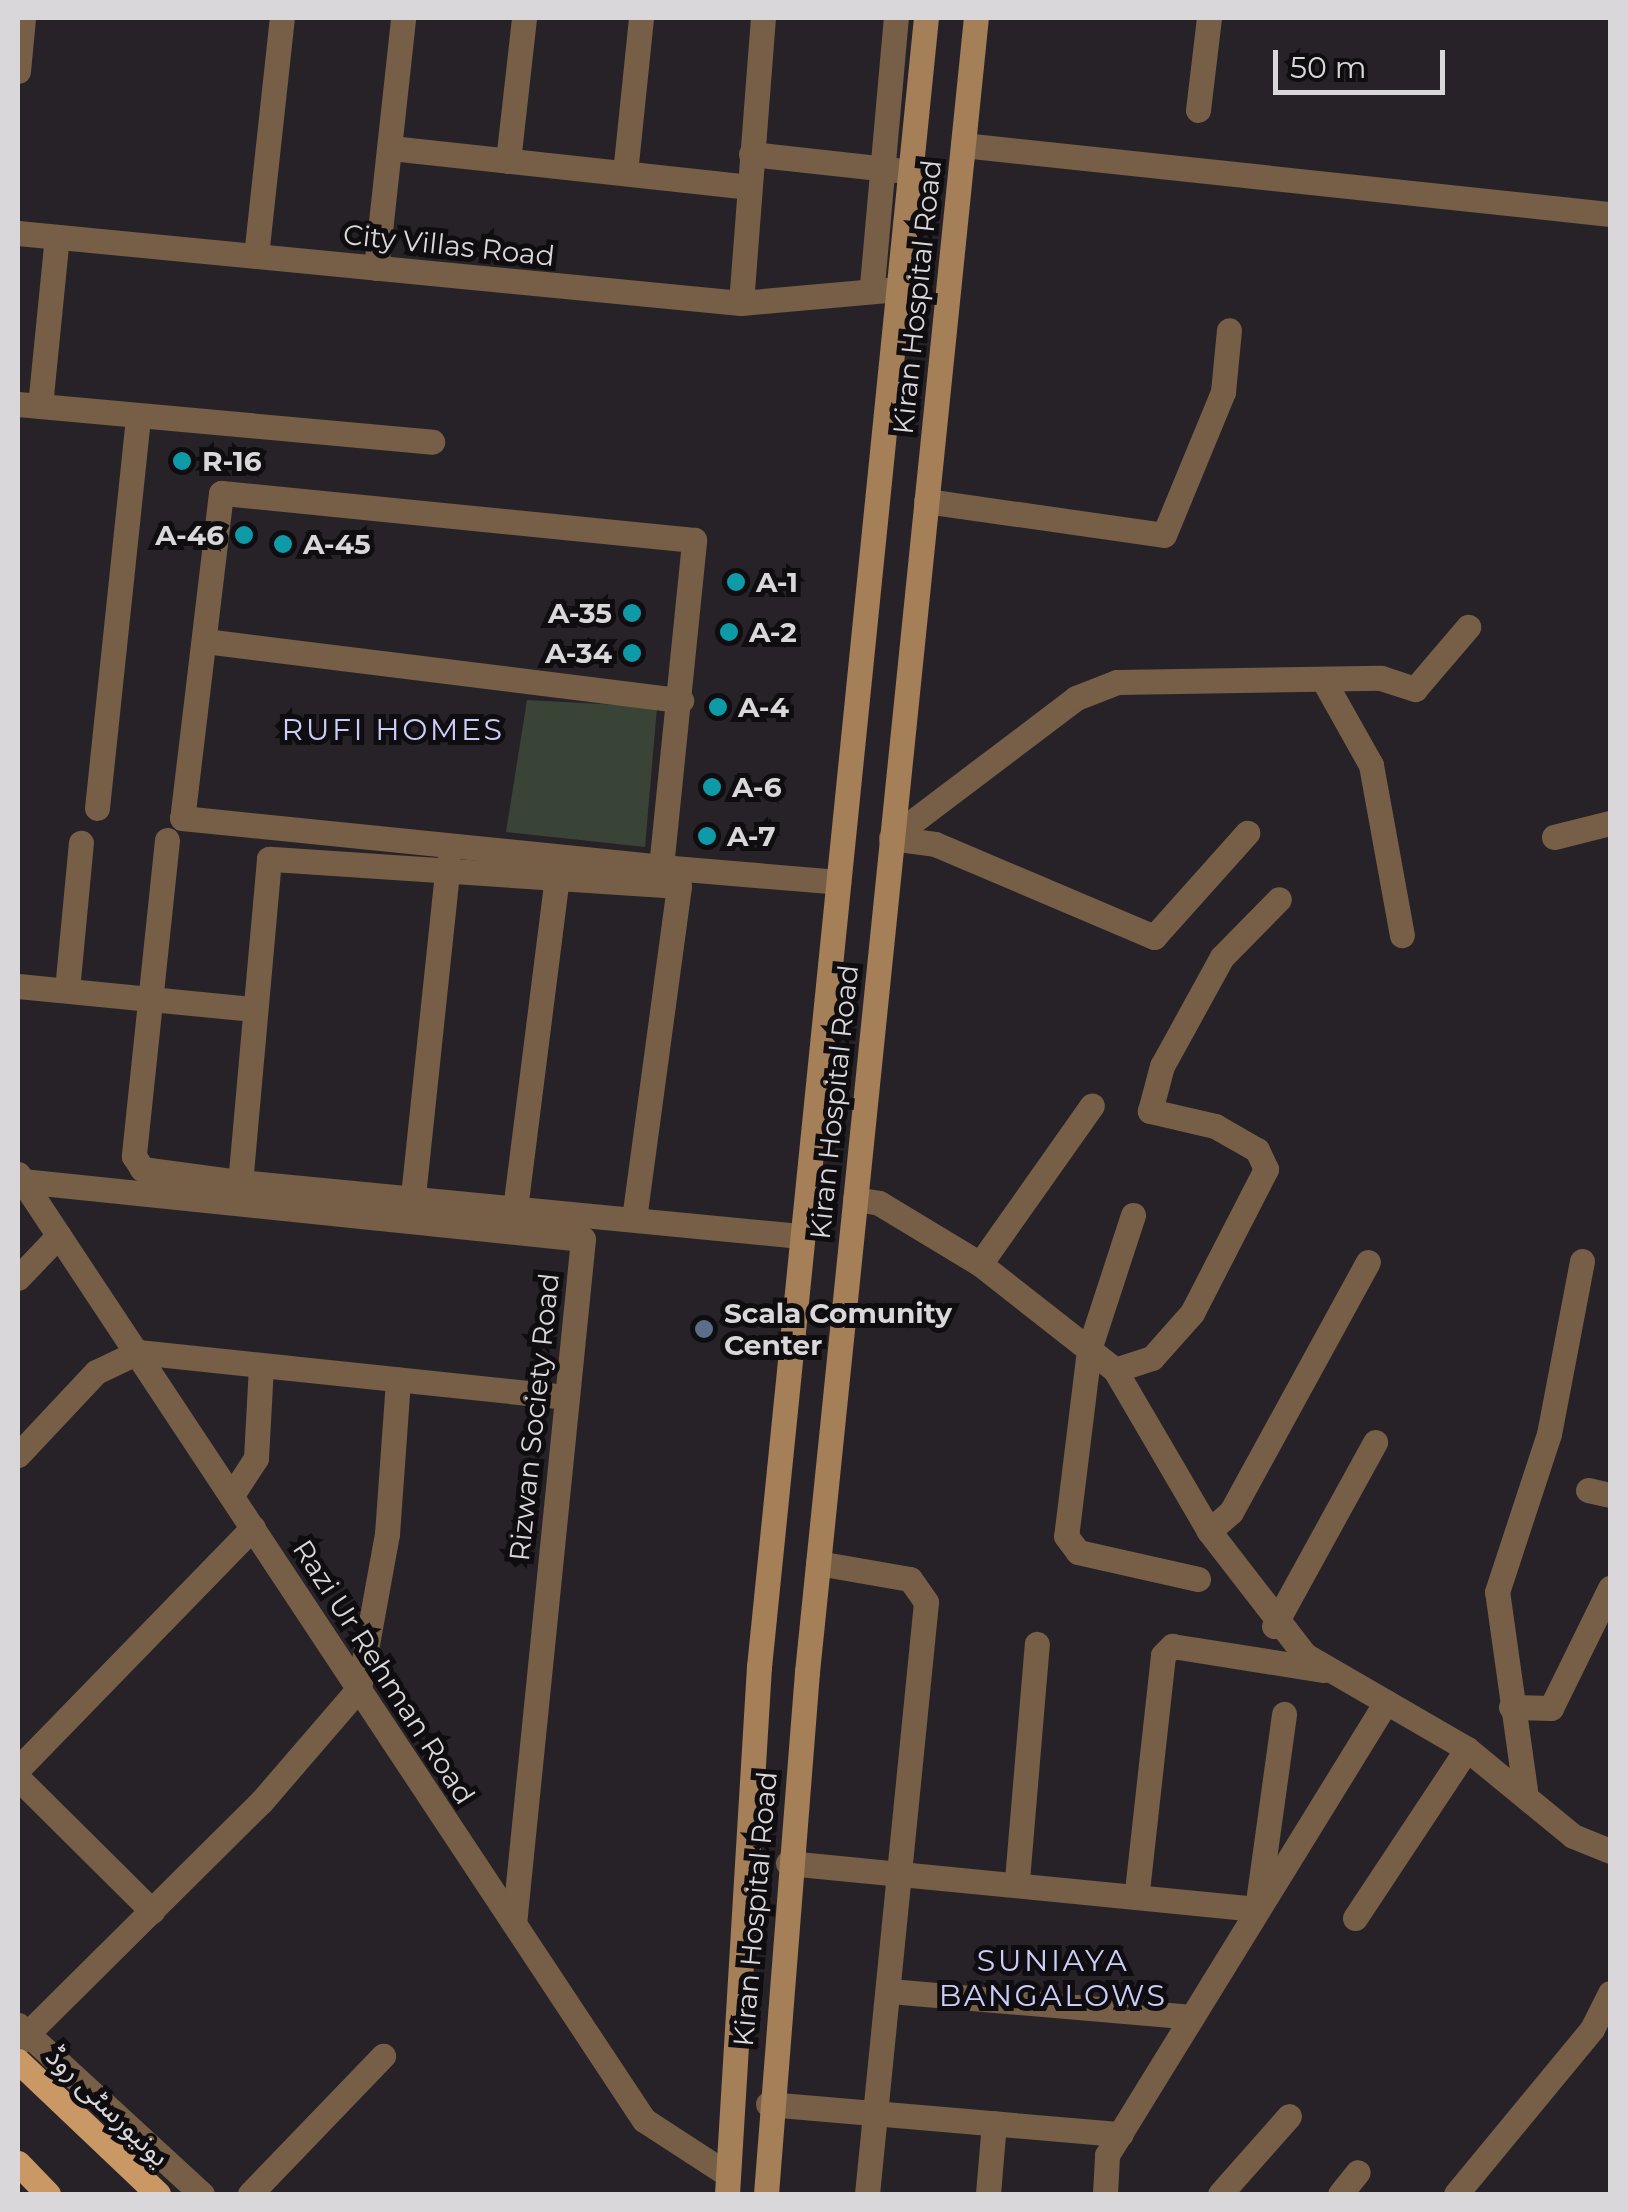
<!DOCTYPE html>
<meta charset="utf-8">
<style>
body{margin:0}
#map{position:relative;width:1628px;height:2212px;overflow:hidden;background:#272228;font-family:Montserrat,"Noto Sans Arabic",sans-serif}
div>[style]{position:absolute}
.green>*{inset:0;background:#394436}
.street>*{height:25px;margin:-12.5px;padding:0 12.5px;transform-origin:12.5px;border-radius:12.5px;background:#765f46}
.secondary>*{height:25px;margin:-12.5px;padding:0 12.5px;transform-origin:12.5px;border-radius:12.5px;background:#a57f57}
.primary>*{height:25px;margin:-12.5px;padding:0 12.5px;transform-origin:12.5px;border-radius:12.5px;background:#c99864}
.dots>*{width:28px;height:28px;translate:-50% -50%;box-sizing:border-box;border:5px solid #0f0d0f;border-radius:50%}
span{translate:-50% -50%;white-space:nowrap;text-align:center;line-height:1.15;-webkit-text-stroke:10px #0f0d0f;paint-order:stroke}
.street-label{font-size:28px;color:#dad7da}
.poi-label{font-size:28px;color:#dad7da;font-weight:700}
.left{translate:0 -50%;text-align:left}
.right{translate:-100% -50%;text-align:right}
.neighbourhood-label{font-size:30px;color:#cccef9;letter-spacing:2.5px}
.frame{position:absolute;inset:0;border:20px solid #dad7da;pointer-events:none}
.scale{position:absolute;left:1273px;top:50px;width:172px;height:45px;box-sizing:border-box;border:5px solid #dad7da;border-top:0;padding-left:12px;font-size:30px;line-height:35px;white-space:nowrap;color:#dad7da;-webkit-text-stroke:8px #0f0d0f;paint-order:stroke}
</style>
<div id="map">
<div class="green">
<i style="clip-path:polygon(527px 700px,657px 707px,645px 847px,506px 832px)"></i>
</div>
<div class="street">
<i style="left:18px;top:71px;width:53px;rotate:-84.6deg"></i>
<i style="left:1198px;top:110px;width:93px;rotate:-83.2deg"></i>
<i style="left:963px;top:145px;width:651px;rotate:6.09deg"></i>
<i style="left:391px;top:148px;width:359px;rotate:6.2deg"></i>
<i style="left:751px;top:154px;width:145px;rotate:6.3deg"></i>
<i style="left:508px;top:161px;width:144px;rotate:-83.6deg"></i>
<i style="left:625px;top:173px;width:156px;rotate:-84.1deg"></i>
<i style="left:18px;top:233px;width:726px;rotate:5.53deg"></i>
<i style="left:741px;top:303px;width:158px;rotate:-5.1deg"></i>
<i style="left:256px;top:256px;width:239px;rotate:-83.8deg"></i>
<i style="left:376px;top:268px;width:251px;rotate:-83.8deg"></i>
<i style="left:872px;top:285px;width:268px;rotate:-84.9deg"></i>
<i style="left:741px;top:303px;width:286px;rotate:-85.6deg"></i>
<i style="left:18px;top:404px;width:416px;rotate:5.2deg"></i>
<i style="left:40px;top:406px;width:170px;rotate:-84.3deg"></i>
<i style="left:926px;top:501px;width:240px;rotate:8.1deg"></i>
<i style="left:1164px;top:535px;width:155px;rotate:-67.6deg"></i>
<i style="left:1223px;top:392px;width:62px;rotate:-84.5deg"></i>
<i style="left:205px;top:641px;width:480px;rotate:7.1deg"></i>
<i style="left:1325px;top:683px;width:94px;rotate:60.7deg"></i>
<i style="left:1371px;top:765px;width:173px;rotate:79.7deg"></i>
<i style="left:97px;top:808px;width:395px;rotate:-84deg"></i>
<i style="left:1554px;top:837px;width:58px;rotate:-14deg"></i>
<i style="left:891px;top:838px;width:232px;rotate:-37.1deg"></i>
<i style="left:1076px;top:698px;width:44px;rotate:-21.3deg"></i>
<i style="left:1117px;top:682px;width:264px;rotate:-0.9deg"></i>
<i style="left:1381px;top:678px;width:36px;rotate:18deg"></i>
<i style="left:1415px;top:689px;width:82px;rotate:-49.5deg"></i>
<i style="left:891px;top:838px;width:44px;rotate:7.8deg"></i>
<i style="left:935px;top:844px;width:238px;rotate:23deg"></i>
<i style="left:1154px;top:937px;width:140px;rotate:-48.2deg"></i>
<i style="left:167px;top:840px;width:318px;rotate:96deg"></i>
<i style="left:134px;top:1156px;width:15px;rotate:58deg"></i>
<i style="left:142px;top:1169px;width:99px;rotate:7.6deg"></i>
<i style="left:661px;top:867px;width:329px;rotate:-84.2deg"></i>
<i style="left:694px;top:540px;width:475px;rotate:-174.3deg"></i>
<i style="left:221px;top:493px;width:327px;rotate:96.8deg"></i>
<i style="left:182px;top:818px;width:481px;rotate:5.8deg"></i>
<i style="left:661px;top:867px;width:178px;rotate:4.8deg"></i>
<i style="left:18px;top:986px;width:237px;rotate:5.6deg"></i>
<i style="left:67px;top:990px;width:148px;rotate:-84.6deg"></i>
<i style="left:18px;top:1174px;width:1134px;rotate:56.51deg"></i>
<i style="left:644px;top:2120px;width:99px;rotate:33deg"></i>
<i style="left:22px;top:1181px;width:564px;rotate:5.9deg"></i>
<i style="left:583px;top:1239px;width:688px;rotate:95.75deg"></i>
<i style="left:413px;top:1196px;width:334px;rotate:-84deg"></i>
<i style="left:855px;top:1199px;width:24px;rotate:9deg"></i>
<i style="left:879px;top:1203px;width:118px;rotate:31.1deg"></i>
<i style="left:980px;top:1264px;width:172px;rotate:38.1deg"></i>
<i style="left:1115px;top:1370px;width:186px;rotate:59.7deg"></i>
<i style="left:1209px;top:1531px;width:157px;rotate:52.3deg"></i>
<i style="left:1305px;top:1655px;width:187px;rotate:30.1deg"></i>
<i style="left:1467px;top:1749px;width:137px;rotate:39.4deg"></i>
<i style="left:1573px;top:1836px;width:40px;rotate:22deg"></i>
<i style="left:515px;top:1209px;width:337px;rotate:-82.8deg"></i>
<i style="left:1133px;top:1215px;width:142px;rotate:108.1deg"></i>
<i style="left:1089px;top:1350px;width:187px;rotate:97deg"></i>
<i style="left:1066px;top:1536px;width:20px;rotate:53deg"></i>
<i style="left:1078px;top:1552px;width:123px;rotate:12.7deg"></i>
<i style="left:634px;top:1219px;width:336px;rotate:-82.3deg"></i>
<i style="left:679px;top:886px;width:411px;rotate:-176.2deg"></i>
<i style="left:269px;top:859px;width:324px;rotate:95.1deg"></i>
<i style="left:240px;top:1182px;width:563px;rotate:5.51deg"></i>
<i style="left:980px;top:1264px;width:194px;rotate:-54.8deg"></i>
<i style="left:18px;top:1278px;width:59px;rotate:-46.4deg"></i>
<i style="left:1115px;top:1370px;width:39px;rotate:-18deg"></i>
<i style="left:1152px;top:1358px;width:60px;rotate:-48.4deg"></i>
<i style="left:1192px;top:1313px;width:162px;rotate:-62.8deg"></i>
<i style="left:1266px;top:1169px;width:21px;rotate:-115deg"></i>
<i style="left:1257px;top:1150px;width:48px;rotate:-150.3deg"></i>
<i style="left:1215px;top:1126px;width:67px;rotate:-167deg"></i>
<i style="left:1150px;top:1111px;width:47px;rotate:-75.1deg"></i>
<i style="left:1162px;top:1066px;width:124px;rotate:-61.2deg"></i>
<i style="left:1222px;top:957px;width:81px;rotate:-45.5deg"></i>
<i style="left:18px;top:1455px;width:114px;rotate:-46.8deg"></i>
<i style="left:96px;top:1372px;width:47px;rotate:-25.5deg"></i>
<i style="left:138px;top:1352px;width:427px;rotate:6deg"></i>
<i style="left:1588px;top:1490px;width:23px;rotate:13deg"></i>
<i style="left:232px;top:1495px;width:44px;rotate:-57deg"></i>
<i style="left:256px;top:1458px;width:93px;rotate:-86.9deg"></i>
<i style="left:1209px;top:1531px;width:29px;rotate:-41deg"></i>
<i style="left:1231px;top:1512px;width:285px;rotate:-61.3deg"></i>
<i style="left:818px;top:1563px;width:93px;rotate:9.9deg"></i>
<i style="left:910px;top:1579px;width:28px;rotate:55deg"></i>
<i style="left:926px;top:1602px;width:595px;rotate:95.69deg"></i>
<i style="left:1274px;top:1626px;width:210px;rotate:-61.2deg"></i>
<i style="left:1511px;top:1707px;width:40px;rotate:1.4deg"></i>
<i style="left:1551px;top:1708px;width:134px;rotate:-63.8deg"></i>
<i style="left:18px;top:1769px;width:337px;rotate:-45.8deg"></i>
<i style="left:18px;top:1778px;width:189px;rotate:44.8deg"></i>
<i style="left:1525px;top:1790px;width:200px;rotate:-98deg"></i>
<i style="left:1497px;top:1592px;width:166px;rotate:-71.8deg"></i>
<i style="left:1549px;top:1434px;width:176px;rotate:-79.2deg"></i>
<i style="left:788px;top:1863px;width:471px;rotate:5.6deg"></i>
<i style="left:1257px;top:1909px;width:197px;rotate:-82.1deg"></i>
<i style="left:1017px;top:1880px;width:237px;rotate:-85.2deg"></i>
<i style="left:1137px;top:1891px;width:237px;rotate:-83.7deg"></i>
<i style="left:1163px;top:1655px;width:13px;rotate:-45deg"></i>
<i style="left:1172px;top:1646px;width:154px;rotate:9deg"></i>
<i style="left:1355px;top:1918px;width:203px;rotate:-56.5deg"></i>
<i style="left:890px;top:1991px;width:303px;rotate:4.9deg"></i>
<i style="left:18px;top:2025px;width:250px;rotate:42.6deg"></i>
<i style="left:18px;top:2043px;width:342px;rotate:-44.8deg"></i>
<i style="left:261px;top:1802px;width:150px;rotate:-49.3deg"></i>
<i style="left:359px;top:1688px;width:157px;rotate:-79.7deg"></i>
<i style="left:387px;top:1534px;width:155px;rotate:-85.9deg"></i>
<i style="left:768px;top:2104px;width:354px;rotate:4.9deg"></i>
<i style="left:250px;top:2194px;width:192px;rotate:-46.1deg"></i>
<i style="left:988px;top:2194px;width:71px;rotate:-85.2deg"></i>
<i style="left:1105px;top:2194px;width:39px;rotate:-87deg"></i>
<i style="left:1107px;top:2155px;width:532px;rotate:-58.37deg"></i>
<i style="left:1220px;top:2194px;width:104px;rotate:-48.5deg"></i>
<i style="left:1340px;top:2194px;width:28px;rotate:-51deg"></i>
<i style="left:1456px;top:2194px;width:214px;rotate:-50.5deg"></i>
<i style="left:1592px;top:2029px;width:40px;rotate:-63.4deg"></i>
</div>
<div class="secondary">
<i style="left:727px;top:2194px;width:528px;rotate:-86.53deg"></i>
<i style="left:759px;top:1667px;width:1657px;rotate:-84.22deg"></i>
<i style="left:766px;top:2194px;width:524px;rotate:-85.51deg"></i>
<i style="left:807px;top:1672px;width:1663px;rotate:-84.17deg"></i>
</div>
<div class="primary">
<i style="left:18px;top:2061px;width:193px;rotate:43.5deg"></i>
<i style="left:18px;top:2163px;width:43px;rotate:45.9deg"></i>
</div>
<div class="dots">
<i style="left:182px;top:461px;background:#0f9aa8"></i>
<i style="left:244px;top:535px;background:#0f9aa8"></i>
<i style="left:283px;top:544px;background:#0f9aa8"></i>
<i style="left:736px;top:582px;background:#0f9aa8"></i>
<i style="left:632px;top:613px;background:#0f9aa8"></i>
<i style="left:729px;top:632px;background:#0f9aa8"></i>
<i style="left:632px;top:653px;background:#0f9aa8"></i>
<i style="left:718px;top:707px;background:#0f9aa8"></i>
<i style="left:712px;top:787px;background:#0f9aa8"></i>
<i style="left:707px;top:836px;background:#0f9aa8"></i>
<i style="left:704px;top:1329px;background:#5c6f8a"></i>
</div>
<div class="street-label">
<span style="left:449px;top:245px;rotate:6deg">City Villas Road</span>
<span style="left:917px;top:297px;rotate:-84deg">Kiran Hospital Road</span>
<span style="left:834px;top:1102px;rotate:-84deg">Kiran Hospital Road</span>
<span style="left:534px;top:1417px;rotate:-84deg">Rizwan Society Road</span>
<span style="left:384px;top:1672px;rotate:57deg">Razi Ur Rehman Road</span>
<span style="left:755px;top:1909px;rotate:-85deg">Kiran Hospital Road</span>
<span style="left:108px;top:2106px;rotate:44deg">یونیورسٹی روڈ</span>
</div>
<div class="poi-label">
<span class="left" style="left:202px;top:461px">R-16</span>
<span class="right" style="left:224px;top:535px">A-46</span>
<span class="left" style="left:303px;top:544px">A-45</span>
<span class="left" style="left:756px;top:582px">A-1</span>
<span class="right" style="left:612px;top:613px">A-35</span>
<span class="left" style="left:749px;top:632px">A-2</span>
<span class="right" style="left:612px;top:653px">A-34</span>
<span class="left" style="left:738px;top:707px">A-4</span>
<span class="left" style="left:732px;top:787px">A-6</span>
<span class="left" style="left:727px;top:836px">A-7</span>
<span class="left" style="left:724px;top:1329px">Scala Comunity<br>Center</span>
</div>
<div class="neighbourhood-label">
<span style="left:393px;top:730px">RUFI HOMES</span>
<span style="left:1053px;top:1978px">SUNIAYA<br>BANGALOWS</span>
</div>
<div class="frame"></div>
<div class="scale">50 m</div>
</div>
